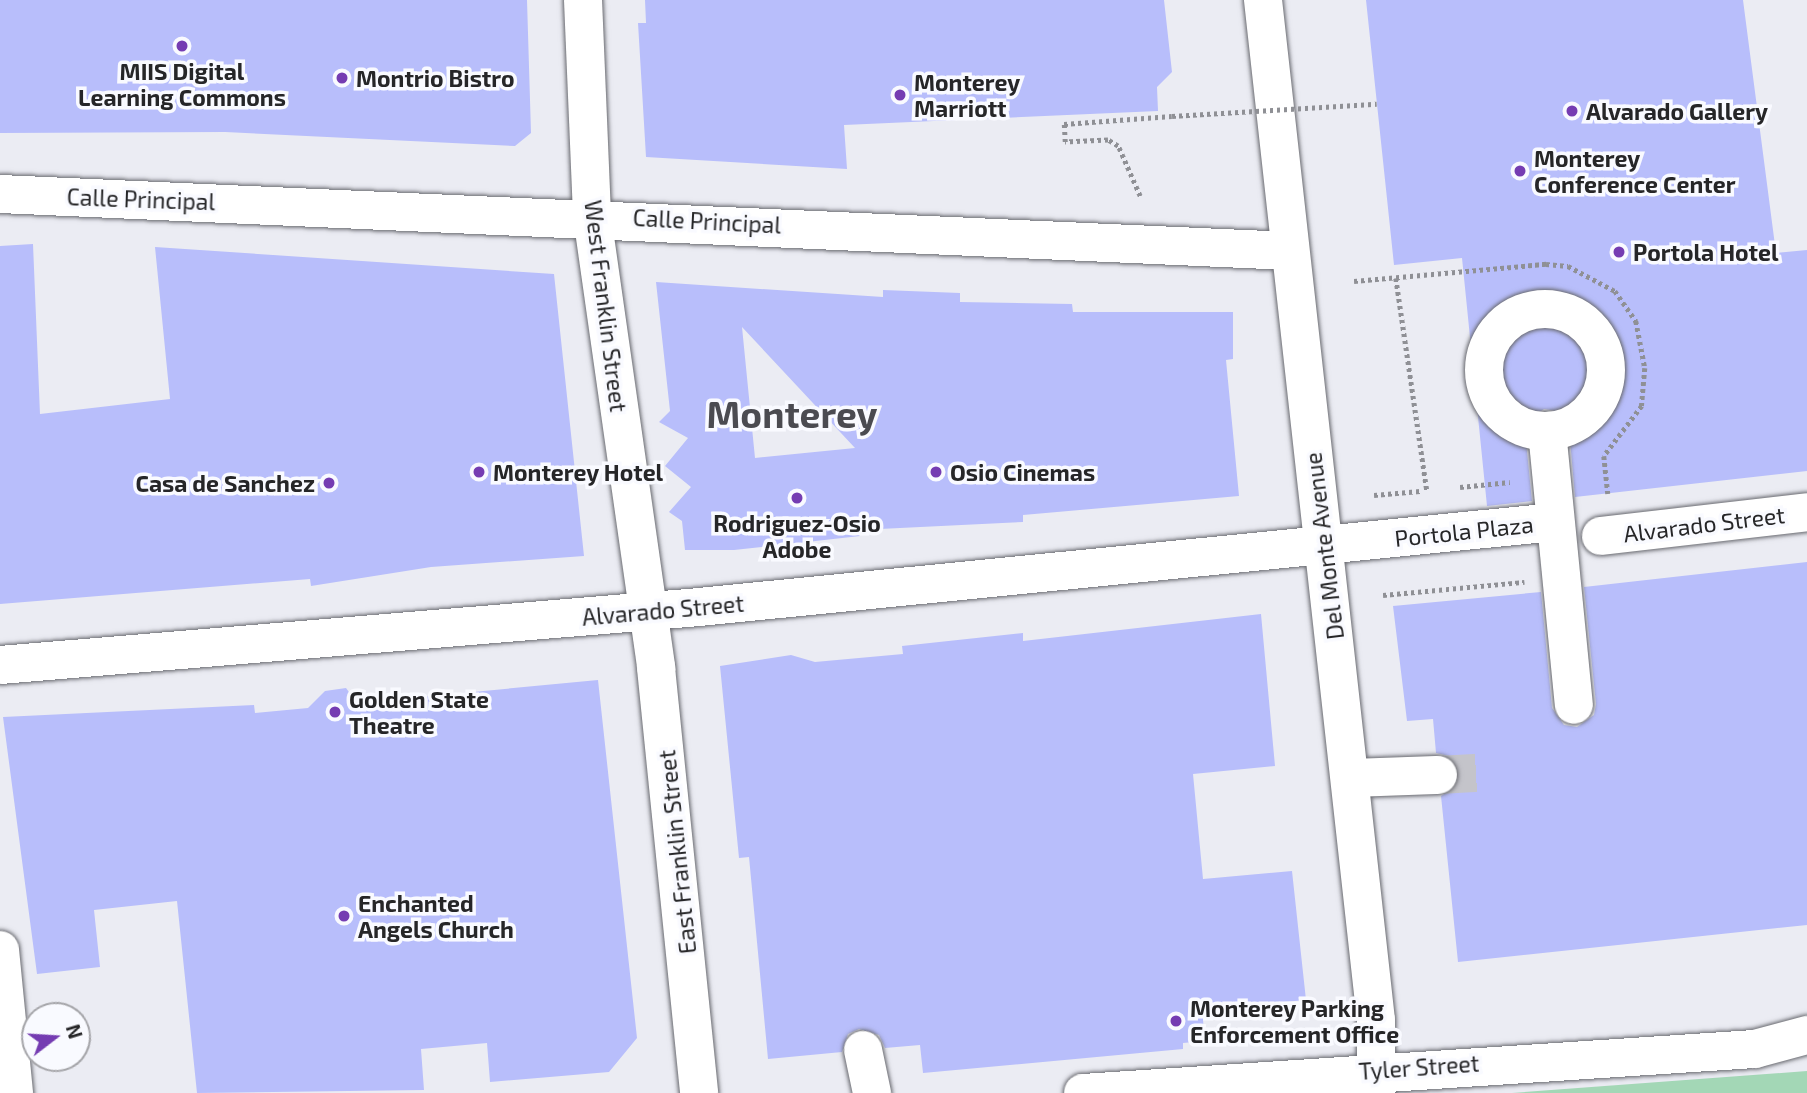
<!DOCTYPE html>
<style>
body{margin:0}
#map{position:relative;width:1807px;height:1093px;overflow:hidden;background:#ebecf3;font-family:"Exo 2",sans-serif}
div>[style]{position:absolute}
.green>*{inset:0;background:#a3d7b6}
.building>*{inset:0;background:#b8befb}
.minor-tunnel>*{height:38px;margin-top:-19px;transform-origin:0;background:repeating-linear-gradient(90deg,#c4c4ca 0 38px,transparent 0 57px)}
.path>*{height:4.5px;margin-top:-2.25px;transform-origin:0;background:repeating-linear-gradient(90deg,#8f9095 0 3.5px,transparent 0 7px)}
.roads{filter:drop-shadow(0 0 2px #696a70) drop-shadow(0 0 2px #696a70)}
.minor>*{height:38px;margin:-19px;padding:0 19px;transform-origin:19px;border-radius:19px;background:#fff}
.minor>.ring{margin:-19px;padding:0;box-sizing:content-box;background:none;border:38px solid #fff;border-radius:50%}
.major>*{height:38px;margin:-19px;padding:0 19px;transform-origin:19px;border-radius:19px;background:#fff}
.path-bridge>*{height:4.5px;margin-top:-2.25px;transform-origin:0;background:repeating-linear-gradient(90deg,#8f9095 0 3.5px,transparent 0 7px)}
.dots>*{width:19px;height:19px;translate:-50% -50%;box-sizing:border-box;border:4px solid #f9faff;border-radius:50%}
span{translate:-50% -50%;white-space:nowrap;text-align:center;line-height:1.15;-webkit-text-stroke:7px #f9faff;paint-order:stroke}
.poi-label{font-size:23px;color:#262628;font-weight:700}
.left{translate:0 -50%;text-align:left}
.right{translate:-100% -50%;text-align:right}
.street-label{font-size:23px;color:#262628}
.town-label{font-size:37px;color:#4b4b51;font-weight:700}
.north{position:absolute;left:21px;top:1002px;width:70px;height:70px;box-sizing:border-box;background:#f9faff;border:2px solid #a5a5a9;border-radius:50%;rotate:73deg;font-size:19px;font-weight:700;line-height:28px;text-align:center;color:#262628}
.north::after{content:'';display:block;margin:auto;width:24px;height:32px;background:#753cb2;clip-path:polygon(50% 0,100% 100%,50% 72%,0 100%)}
</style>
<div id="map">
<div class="green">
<i style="clip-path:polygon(1807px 1071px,1807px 1093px,1512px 1093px)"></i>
</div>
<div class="building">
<i style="clip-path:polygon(0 0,527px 0,531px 133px,515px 146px,225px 132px,0 133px)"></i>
<i style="clip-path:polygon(645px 0,1164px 0,1172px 72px,1157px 87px,1158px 111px,844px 125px,847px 169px,646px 157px,638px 23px,646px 23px)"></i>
<i style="clip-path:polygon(1366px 0,1743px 0,1776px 253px,1807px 250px,1807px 471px,1575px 497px,1569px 428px,1557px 411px,1544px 409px,1527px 421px,1525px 432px,1532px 501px,1487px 506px,1462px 258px,1394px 265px)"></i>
<i style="clip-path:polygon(33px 244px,40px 414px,170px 399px,155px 247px,554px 274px,584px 556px,431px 567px,311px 586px,310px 579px,0 604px,0 246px)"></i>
<i style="clip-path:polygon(evenodd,656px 282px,883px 297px,883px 290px,960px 293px,960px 302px,1072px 304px,1073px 312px,1233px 312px,1233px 359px,1226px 360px,1239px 496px,1023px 515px,1023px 522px,859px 530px,860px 536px,734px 550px,685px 550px,682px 521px,669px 512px,691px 487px,665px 466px,688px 438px,659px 422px,670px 411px,656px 282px,742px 327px,855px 448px,755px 458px,742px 327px)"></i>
<i style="clip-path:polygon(1807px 562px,1807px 925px,1458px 962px,1441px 796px,1457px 786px,1460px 774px,1449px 756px,1436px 753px,1433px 719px,1407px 721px,1393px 606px,1541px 592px,1552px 708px,1564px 725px,1577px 727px,1594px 715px,1596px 704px,1584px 587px)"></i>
<i style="clip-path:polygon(1261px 614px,1275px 766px,1193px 774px,1203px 879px,1292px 871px,1306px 1000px,1215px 1008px,1216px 1019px,1203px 1020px,1205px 1041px,1183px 1043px,1183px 1049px,923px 1073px,920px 1045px,885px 1048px,879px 1035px,859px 1029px,848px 1034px,842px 1052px,768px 1059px,749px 857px,739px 858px,720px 666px,791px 655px,815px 662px,903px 654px,902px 646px,1023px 633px,1023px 641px)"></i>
<i style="clip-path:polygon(598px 680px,637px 1038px,609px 1072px,490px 1082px,487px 1043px,421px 1049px,424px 1090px,197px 1093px,177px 901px,94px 910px,100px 967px,37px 974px,3px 717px,254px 705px,255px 713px,308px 708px,325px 691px,346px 688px,357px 703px)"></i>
</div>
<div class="minor-tunnel">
<i style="left:1438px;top:775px;width:55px;rotate:-3.1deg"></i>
</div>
<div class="path">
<i style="left:1140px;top:196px;width:55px;rotate:-113.7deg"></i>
<i style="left:1118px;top:146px;width:12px;rotate:-149deg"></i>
<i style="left:1108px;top:140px;width:43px;rotate:177.3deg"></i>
<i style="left:1065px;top:142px;width:18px;rotate:-93deg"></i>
<i style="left:1064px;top:124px;width:108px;rotate:-4.2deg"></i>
<i style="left:1396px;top:278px;width:214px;rotate:81.7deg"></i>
<i style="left:1354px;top:281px;width:193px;rotate:-5.1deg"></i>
<i style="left:1546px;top:264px;width:22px;rotate:5deg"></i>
<i style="left:1568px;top:266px;width:53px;rotate:28deg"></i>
<i style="left:1615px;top:291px;width:37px;rotate:55deg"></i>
<i style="left:1636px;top:321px;width:48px;rotate:79.2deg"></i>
<i style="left:1645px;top:368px;width:38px;rotate:95deg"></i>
<i style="left:1642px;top:406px;width:63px;rotate:127.2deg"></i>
<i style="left:1604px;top:456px;width:38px;rotate:84deg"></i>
<i style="left:1460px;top:487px;width:50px;rotate:-5.7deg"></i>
<i style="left:1374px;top:495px;width:46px;rotate:-5deg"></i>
<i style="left:1383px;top:595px;width:142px;rotate:-5.3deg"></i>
</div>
<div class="roads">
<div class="minor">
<i style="left:0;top:194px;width:1289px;rotate:2.53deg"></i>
<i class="ring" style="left:1484px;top:309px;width:84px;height:84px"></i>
<i style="left:1547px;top:431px;width:275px;rotate:84.4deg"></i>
<i style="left:1601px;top:536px;width:207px;rotate:-6.6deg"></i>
<i style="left:0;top:665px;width:701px;rotate:-4.74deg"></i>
<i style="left:699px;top:607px;width:860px;rotate:-5.67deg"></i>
<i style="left:1350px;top:778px;width:88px;rotate:-2deg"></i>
<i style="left:0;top:950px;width:144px;rotate:84.4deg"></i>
<i style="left:863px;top:1050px;width:44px;rotate:78.2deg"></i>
</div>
<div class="major">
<i style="left:583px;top:0;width:216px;rotate:87.6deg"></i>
<i style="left:592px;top:216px;width:457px;rotate:81.9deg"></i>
<i style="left:656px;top:668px;width:427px;rotate:84.2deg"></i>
<i style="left:1263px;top:0;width:1026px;rotate:83.68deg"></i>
<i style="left:1376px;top:1020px;width:73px;rotate:90deg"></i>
<i style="left:1083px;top:1093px;width:673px;rotate:-3.75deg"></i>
<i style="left:1755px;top:1049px;width:54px;rotate:-15.1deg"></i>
</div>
</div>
<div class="path-bridge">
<i style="left:1172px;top:116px;width:205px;rotate:-3.4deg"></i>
</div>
<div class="dots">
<i style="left:182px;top:46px;background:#753cb2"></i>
<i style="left:342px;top:78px;background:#753cb2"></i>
<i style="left:900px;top:95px;background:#753cb2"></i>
<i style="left:1572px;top:111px;background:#753cb2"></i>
<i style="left:1520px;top:171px;background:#753cb2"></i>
<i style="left:1619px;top:252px;background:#753cb2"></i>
<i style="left:479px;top:472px;background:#753cb2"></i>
<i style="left:936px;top:472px;background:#753cb2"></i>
<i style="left:329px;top:483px;background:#753cb2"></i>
<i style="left:797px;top:498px;background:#753cb2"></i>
<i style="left:335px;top:712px;background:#753cb2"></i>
<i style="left:344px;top:916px;background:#753cb2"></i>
<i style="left:1176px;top:1021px;background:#753cb2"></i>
</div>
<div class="poi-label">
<span style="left:182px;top:84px">MIIS Digital<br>Learning Commons</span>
<span class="left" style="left:356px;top:78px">Montrio Bistro</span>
<span class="left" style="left:914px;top:95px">Monterey<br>Marriott</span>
<span class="left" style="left:1586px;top:111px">Alvarado Gallery</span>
<span class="left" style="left:1534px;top:171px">Monterey<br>Conference Center</span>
<span class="left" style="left:1633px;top:252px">Portola Hotel</span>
<span class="left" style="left:493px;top:472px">Monterey Hotel</span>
<span class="left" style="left:950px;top:472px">Osio Cinemas</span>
<span class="right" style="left:315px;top:483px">Casa de Sanchez</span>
<span style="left:797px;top:536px">Rodriguez-Osio<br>Adobe</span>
<span class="left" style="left:349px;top:712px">Golden State<br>Theatre</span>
<span class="left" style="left:358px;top:916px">Enchanted<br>Angels Church</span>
<span class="left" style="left:1190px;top:1021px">Monterey Parking<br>Enforcement Office</span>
</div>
<div class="street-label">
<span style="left:141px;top:199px;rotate:2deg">Calle Principal</span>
<span style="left:707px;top:221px;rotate:3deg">Calle Principal</span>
<span style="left:606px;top:306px;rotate:83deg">West Franklin Street</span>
<span style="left:1704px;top:524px;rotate:-7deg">Alvarado Street</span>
<span style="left:1464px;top:531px;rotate:-6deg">Portola Plaza</span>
<span style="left:1324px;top:546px;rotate:-97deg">Del Monte Avenue</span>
<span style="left:663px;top:610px;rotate:-5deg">Alvarado Street</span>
<span style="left:677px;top:852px;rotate:-96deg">East Franklin Street</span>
<span style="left:1419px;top:1067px;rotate:-4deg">Tyler Street</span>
</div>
<div class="town-label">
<span style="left:792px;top:413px">Monterey</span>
</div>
<div class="north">N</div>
</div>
